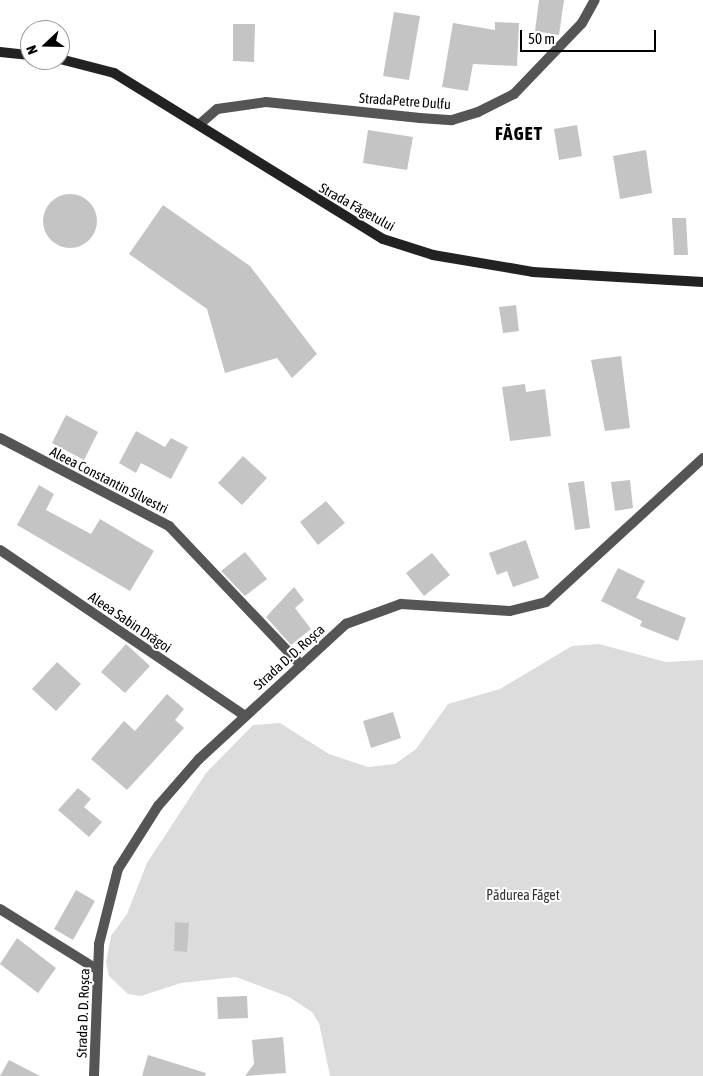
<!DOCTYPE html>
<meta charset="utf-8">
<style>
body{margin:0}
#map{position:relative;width:703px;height:1076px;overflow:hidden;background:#fff;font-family:"Asap Condensed",sans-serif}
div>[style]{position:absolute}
.green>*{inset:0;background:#dcdcdc}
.building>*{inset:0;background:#c4c4c4}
.round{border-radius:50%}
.minor>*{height:10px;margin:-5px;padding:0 5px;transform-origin:5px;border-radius:5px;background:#555}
.secondary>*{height:10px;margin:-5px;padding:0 5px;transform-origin:5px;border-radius:5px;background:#222}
span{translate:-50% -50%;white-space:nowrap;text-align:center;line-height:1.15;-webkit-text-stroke:4px #fff;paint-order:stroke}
.street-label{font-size:14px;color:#000}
.park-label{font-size:14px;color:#333}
.district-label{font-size:19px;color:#000;font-weight:700;letter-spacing:1px}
.north{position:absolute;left:20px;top:20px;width:50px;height:50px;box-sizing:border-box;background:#fff;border:1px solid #999;border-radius:50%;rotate:249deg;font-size:14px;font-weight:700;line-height:20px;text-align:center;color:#000}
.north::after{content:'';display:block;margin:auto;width:18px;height:22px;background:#000;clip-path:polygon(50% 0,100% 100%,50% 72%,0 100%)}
.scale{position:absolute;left:520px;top:30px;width:136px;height:22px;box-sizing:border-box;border:2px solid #000;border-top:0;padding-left:6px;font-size:15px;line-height:18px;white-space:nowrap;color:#000;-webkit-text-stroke:4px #fff;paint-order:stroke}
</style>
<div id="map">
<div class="green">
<i style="clip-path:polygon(599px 644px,666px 662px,703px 660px,703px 1076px,330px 1076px,319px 1023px,312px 1012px,289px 997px,236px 977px,181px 983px,141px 996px,128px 994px,109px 976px,106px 962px,111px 936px,127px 914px,147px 863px,206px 773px,253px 725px,280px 723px,329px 754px,368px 767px,395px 764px,416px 749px,448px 704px,500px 689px,572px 646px)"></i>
</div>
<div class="building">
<i style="clip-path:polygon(539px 0,564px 0,559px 35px,535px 31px)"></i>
<i style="clip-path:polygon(394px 12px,420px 16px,409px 80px,383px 76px)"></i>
<i style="clip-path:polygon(495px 22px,519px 23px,517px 66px,473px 64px,468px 91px,442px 87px,453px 23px,495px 30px)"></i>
<i style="clip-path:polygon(233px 24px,255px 24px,254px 62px,233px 61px)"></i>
<i style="clip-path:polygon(577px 125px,582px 156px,559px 160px,554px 129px)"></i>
<i style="clip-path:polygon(368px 130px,413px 137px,407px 170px,363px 163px)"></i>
<i style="clip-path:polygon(646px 150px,652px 193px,620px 199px,613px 156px)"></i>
<i class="round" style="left:43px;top:194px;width:54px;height:54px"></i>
<i style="clip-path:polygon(163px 205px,250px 266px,317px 354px,292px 378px,277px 358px,225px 373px,207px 309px,129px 254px)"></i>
<i style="clip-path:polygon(672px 218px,686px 218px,688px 255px,674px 255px)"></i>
<i style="clip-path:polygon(516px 305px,519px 331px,503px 333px,499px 307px)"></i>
<i style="clip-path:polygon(621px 356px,630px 428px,605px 431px,591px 360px)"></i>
<i style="clip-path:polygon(525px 384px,526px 392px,545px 389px,551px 436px,510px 441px,502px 387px)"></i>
<i style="clip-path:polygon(66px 415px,98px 432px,84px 460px,52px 443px)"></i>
<i style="clip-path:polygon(136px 431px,165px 447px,171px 438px,188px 447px,171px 479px,141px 463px,136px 473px,119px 463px)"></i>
<i style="clip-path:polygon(243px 456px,267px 478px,242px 505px,218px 483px)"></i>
<i style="clip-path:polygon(630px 480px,633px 508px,615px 511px,611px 482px)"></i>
<i style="clip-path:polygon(584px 481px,590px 528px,575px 530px,568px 483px)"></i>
<i style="clip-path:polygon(39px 485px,54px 494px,46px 510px,91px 534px,100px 519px,154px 551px,130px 591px,17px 525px)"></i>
<i style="clip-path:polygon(326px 501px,345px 523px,318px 545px,300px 522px)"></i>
<i style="clip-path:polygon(526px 540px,539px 578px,513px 587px,507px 571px,497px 575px,489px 553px)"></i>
<i style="clip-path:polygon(245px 552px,267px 579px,245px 596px,221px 571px)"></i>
<i style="clip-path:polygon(432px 553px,450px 575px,424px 596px,406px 573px)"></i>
<i style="clip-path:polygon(618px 568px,645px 581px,636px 598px,686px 618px,678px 641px,640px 626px,642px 621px,601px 601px)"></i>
<i style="clip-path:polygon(294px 587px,304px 600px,295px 608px,311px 629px,291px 645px,266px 617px)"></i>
<i style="clip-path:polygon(126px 644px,150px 666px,125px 693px,101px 672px)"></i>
<i style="clip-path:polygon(57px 662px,81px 684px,56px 711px,32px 689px)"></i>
<i style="clip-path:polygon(167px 694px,184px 709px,175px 720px,184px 728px,127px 790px,91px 759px,124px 721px,135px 731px)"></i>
<i style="clip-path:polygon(393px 712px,401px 738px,371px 748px,363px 721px)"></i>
<i style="clip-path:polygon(78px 788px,91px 799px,84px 807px,102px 822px,89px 837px,58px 810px)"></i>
<i style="clip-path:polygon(76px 890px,95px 901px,73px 940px,54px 929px)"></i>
<i style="clip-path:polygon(175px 922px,189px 923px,187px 952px,174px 951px)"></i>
<i style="clip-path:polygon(17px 938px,56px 968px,38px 993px,0 964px)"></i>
<i style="clip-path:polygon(247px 996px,248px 1018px,218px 1019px,217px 997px)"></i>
<i style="clip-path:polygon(283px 1037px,286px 1073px,245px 1076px,254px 1064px,252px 1040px)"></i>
<i style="clip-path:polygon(148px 1055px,206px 1073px,205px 1076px,142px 1076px)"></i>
<i style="clip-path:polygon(9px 1060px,40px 1076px,0 1076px)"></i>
</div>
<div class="minor">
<i style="left:201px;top:123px;width:21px;rotate:-41deg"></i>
<i style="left:217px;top:109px;width:49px;rotate:-8.1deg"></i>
<i style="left:266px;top:102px;width:155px;rotate:5.9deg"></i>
<i style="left:420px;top:118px;width:32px;rotate:4deg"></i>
<i style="left:452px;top:120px;width:27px;rotate:-17deg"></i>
<i style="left:478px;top:112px;width:40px;rotate:-26.6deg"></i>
<i style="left:514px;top:94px;width:98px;rotate:-46.2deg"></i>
<i style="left:582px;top:23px;width:26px;rotate:-61deg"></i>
<i style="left:0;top:438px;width:191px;rotate:27.5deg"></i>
<i style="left:169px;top:526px;width:192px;rotate:46.5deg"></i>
<i style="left:0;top:550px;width:296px;rotate:34.1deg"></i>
<i style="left:0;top:909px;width:115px;rotate:31.9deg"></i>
<i style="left:94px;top:1076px;width:132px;rotate:-87.8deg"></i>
<i style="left:99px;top:944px;width:77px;rotate:-75.8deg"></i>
<i style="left:118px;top:869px;width:75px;rotate:-57.6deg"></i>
<i style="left:158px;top:806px;width:62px;rotate:-48.9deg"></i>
<i style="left:199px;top:759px;width:200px;rotate:-42.6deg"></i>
<i style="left:346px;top:624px;width:59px;rotate:-20deg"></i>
<i style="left:401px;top:604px;width:109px;rotate:3.7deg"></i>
<i style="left:510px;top:611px;width:37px;rotate:-14deg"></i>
<i style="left:546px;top:602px;width:213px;rotate:-42.5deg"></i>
</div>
<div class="secondary">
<i style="left:0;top:52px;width:30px;rotate:6deg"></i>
<i style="left:60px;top:59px;width:56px;rotate:14.5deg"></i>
<i style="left:114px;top:73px;width:316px;rotate:31.7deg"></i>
<i style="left:383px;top:239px;width:52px;rotate:17.7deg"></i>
<i style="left:433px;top:255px;width:101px;rotate:9.6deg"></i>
<i style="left:533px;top:272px;width:170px;rotate:3.4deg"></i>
</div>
<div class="street-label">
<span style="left:405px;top:101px;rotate:4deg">StradaPetre Dulfu</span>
<span style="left:357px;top:207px;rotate:29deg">Strada Făgetului</span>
<span style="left:109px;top:480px;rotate:27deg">Aleea Constantin Silvestri</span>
<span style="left:130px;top:622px;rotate:34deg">Aleea Sabin Drăgoi</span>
<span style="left:289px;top:657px;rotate:-42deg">Strada D. D. Roșca</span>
<span style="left:83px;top:1013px;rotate:-88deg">Strada D. D. Roșca</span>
</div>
<div class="park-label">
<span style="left:523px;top:895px">Pădurea Făget</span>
</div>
<div class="district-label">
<span style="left:519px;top:134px">FĂGET</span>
</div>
<div class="north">N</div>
<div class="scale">50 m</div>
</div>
